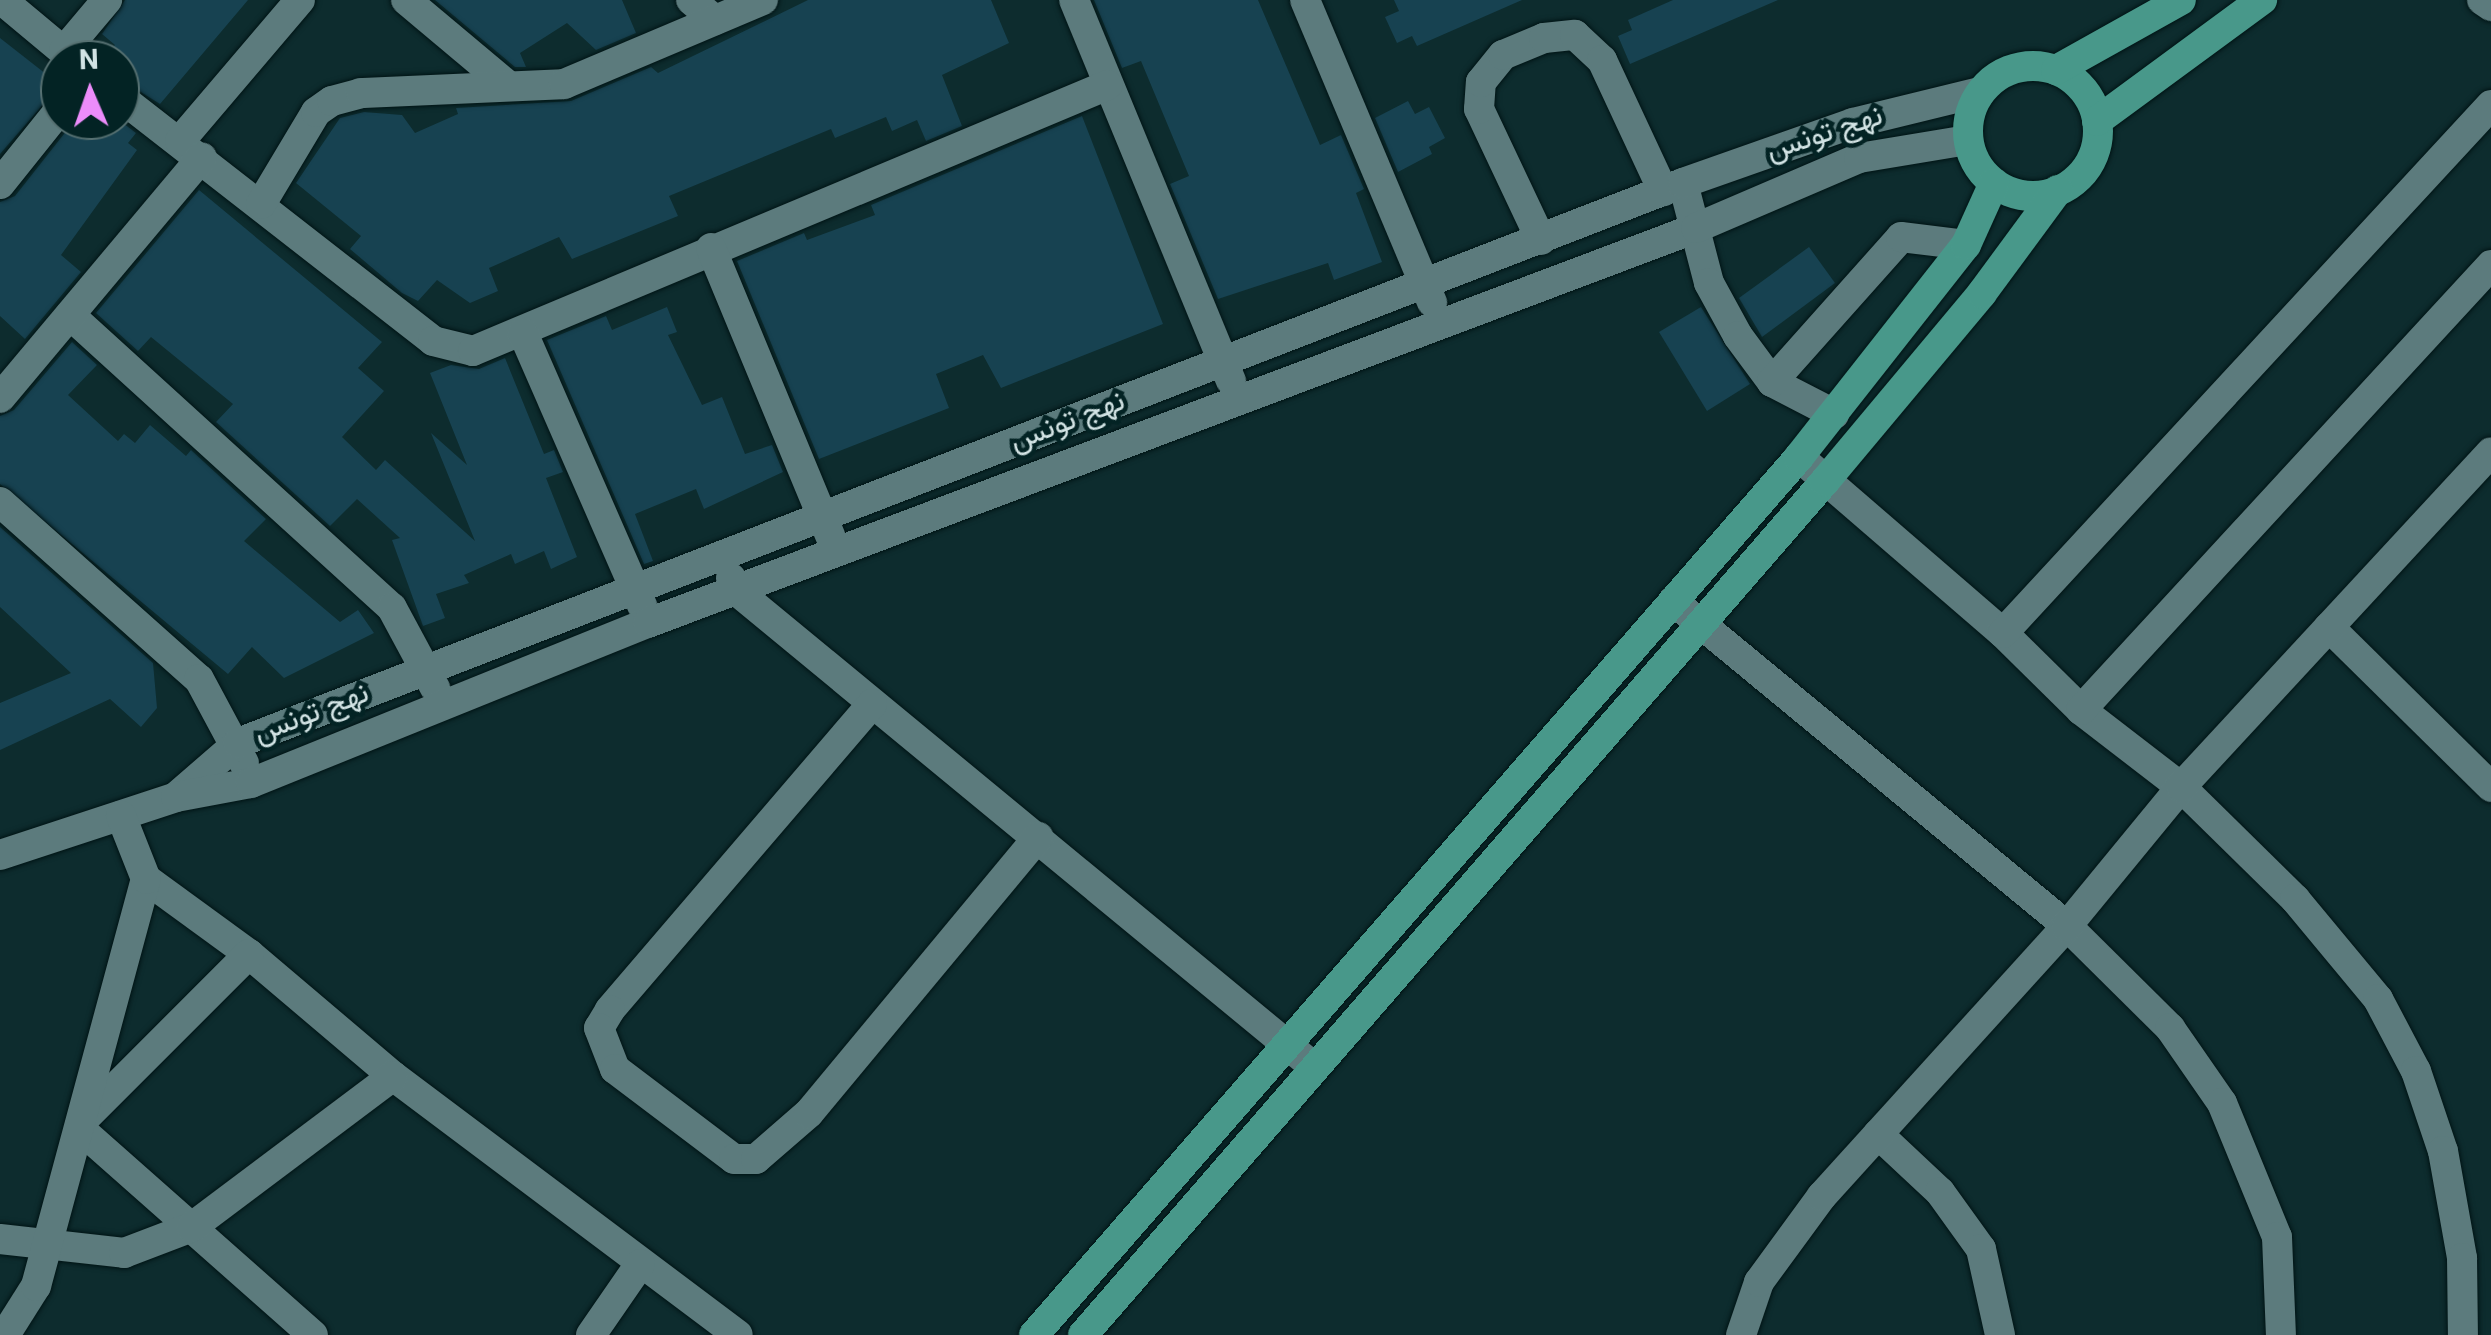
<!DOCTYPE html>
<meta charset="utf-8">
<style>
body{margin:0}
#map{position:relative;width:2491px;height:1335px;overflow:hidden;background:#0d2c2e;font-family:Georgia,Vazirmatn,serif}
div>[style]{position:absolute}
.building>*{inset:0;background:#174251}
.roads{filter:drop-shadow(0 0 2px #001415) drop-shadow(0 0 2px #001415)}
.minor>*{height:30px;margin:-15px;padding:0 15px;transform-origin:15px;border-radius:15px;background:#5c7b7d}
.major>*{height:30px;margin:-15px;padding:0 15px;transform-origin:15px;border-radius:15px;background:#48988a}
.major>.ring{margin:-15px;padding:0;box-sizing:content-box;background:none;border:30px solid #48988a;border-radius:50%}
span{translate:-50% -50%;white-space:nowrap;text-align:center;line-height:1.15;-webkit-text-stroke:9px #032324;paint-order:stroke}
.street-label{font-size:30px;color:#d2e3e4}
.north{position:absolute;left:40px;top:40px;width:100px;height:100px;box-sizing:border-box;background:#032324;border:2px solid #567071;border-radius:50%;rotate:358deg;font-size:28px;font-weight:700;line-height:40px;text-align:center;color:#d2e3e4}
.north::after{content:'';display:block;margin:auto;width:35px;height:45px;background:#ec8cfa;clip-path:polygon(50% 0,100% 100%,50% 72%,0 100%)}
</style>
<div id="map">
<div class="building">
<i style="clip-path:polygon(125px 0,248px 0,160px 104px,120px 79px,120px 60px,102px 60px,115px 45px,102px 34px)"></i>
<i style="clip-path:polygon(435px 0,622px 0,636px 33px,596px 50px,567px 23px,520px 53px,526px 67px,515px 67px)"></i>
<i style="clip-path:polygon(808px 0,991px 0,1009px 43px,942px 75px,962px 126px,926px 141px,917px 120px,892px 131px,886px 117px,835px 138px,831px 129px,669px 196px,678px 216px,631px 235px,572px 259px,559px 237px,489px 268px,498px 291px,470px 303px,437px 280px,418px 301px,402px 293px,350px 249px,361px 236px,296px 183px,340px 118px,364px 112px,402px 115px,415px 133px,458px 114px,456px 108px,571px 101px,651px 67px,658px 73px)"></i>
<i style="clip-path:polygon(1094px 0,1258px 0,1320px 145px,1341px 135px,1364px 189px,1356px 193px,1382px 262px,1334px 280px,1328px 263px,1218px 299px,1170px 184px,1189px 176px,1141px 61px,1122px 68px)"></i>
<i style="clip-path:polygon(1394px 0,1522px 0,1417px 46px,1412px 36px,1397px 43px,1385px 17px,1399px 11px)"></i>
<i style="clip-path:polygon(1673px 0,1778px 0,1630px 64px,1618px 36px,1632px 30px,1628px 20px)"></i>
<i style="clip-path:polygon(0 38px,60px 85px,0 154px)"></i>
<i style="clip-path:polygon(1408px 101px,1415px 114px,1429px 107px,1445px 138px,1429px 147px,1432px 154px,1398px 172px,1375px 118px)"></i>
<i style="clip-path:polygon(1082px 116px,1163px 324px,1001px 388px,983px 355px,936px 374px,949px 408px,819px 459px,737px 261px,804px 233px,807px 240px,875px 215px,871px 205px)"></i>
<i style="clip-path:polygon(75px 120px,119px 120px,136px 133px,128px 143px,137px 150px,61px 255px,81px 272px,25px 339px,0 316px,0 202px,15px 196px)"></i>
<i style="clip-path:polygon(199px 190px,382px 342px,358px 368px,384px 391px,342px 437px,376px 470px,385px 460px,475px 541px,431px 433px,467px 465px,430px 373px,451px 365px,479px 369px,505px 358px,544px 454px,554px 450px,563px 472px,546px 478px,577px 557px,551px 569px,544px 551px,515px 564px,511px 554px,464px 575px,469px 583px,436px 594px,445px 618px,423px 626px,392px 540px,400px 538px,357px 499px,330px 526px,216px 422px,233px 404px,151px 337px,138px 351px,96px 313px)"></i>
<i style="clip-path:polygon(1809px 247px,1835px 283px,1762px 337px,1739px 298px)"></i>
<i style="clip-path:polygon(667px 307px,677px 332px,668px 335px,702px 405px,722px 397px,745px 454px,772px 445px,783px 472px,704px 509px,696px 489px,635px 514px,653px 561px,644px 564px,547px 340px,606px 316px,612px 330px)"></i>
<i style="clip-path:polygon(1701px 307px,1750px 384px,1707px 411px,1659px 332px)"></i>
<i style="clip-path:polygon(72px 342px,97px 365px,68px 395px,118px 441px,124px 434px,135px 443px,150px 425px,186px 456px,191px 450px,266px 519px,244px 541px,340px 622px,358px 610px,374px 633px,284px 678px,252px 647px,228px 674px,0 484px,0 416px,14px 410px)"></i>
<i style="clip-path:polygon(0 527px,153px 663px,157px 708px,141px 727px,110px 699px,0 750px,0 703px,71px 673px,0 607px)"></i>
</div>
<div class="roads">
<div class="minor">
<i style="left:2px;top:0;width:94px;rotate:39.8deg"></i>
<i style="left:406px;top:0;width:131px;rotate:40deg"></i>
<i style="left:691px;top:0;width:31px;rotate:40deg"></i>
<i style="left:1074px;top:0;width:412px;rotate:67.6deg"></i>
<i style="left:1305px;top:0;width:328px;rotate:67.2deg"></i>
<i style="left:2482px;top:0;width:11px;rotate:34deg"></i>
<i style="left:64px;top:51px;width:67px;rotate:-49.9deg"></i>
<i style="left:120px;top:97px;width:397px;rotate:37.9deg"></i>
<i style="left:433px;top:341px;width:41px;rotate:14deg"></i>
<i style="left:473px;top:351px;width:688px;rotate:-22.73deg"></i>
<i style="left:180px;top:141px;width:185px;rotate:-49.6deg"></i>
<i style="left:1683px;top:183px;width:103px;rotate:75.4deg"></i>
<i style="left:1709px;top:283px;width:60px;rotate:61.3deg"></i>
<i style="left:1738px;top:336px;width:57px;rotate:53.5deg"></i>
<i style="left:1772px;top:382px;width:70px;rotate:27.3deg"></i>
<i style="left:0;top:184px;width:96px;rotate:-51.3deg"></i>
<i style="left:261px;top:204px;width:107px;rotate:-59.1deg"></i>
<i style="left:316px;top:112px;width:19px;rotate:-35deg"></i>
<i style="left:332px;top:101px;width:30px;rotate:-15deg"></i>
<i style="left:361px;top:93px;width:203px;rotate:-2.5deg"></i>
<i style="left:564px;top:84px;width:216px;rotate:-22.9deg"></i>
<i style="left:1541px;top:240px;width:145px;rotate:-115.3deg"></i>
<i style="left:1479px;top:109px;width:27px;rotate:-86deg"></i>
<i style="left:1481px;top:82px;width:35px;rotate:-51deg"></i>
<i style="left:1503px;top:55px;width:44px;rotate:-22.5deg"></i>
<i style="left:1544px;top:38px;width:31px;rotate:-6deg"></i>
<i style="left:1575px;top:35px;width:37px;rotate:43deg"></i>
<i style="left:1602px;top:60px;width:145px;rotate:65deg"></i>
<i style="left:711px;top:248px;width:312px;rotate:67.5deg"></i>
<i style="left:70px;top:315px;width:435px;rotate:42.3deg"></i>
<i style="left:392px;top:608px;width:91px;rotate:61.7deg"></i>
<i style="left:523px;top:333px;width:298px;rotate:66.4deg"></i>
<i style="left:1772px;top:382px;width:194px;rotate:-48.3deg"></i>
<i style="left:1901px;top:237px;width:65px;rotate:7deg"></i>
<i style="left:0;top:398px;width:314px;rotate:-50deg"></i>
<i style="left:1799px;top:457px;width:269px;rotate:40.8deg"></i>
<i style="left:2003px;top:633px;width:110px;rotate:44.6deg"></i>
<i style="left:2081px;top:710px;width:126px;rotate:37.6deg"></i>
<i style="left:2181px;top:787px;width:160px;rotate:44.5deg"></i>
<i style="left:2295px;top:899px;width:130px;rotate:50.3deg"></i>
<i style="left:2378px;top:999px;width:81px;rotate:62.2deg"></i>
<i style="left:2416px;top:1071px;width:84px;rotate:71.4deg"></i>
<i style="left:2443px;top:1151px;width:109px;rotate:79.9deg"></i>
<i style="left:2462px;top:1258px;width:77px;rotate:89.3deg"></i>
<i style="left:0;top:502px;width:266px;rotate:41.7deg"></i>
<i style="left:199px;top:679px;width:95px;rotate:61.8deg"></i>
<i style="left:731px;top:578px;width:16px;rotate:63deg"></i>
<i style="left:738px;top:592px;width:747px;rotate:39.51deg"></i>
<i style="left:1673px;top:601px;width:511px;rotate:39.52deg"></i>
<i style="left:2067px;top:926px;width:145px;rotate:44.7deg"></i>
<i style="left:2170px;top:1028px;width:91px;rotate:55.3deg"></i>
<i style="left:2222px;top:1103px;width:145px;rotate:67.7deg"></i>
<i style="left:2277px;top:1237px;width:98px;rotate:87.7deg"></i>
<i style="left:2329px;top:627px;width:228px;rotate:44.6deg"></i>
<i style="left:2003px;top:633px;width:719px;rotate:-47.25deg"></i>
<i style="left:872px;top:704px;width:403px;rotate:130.6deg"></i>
<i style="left:610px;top:1010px;width:21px;rotate:121deg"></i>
<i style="left:599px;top:1028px;width:44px;rotate:68.7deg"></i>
<i style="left:615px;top:1069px;width:149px;rotate:37.1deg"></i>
<i style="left:734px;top:1159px;width:22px"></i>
<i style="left:756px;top:1159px;width:70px;rotate:-41deg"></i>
<i style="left:809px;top:1113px;width:359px;rotate:-50.3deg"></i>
<i style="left:2081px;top:710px;width:605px;rotate:-47.34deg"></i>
<i style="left:178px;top:795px;width:79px;rotate:-40.9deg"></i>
<i style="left:238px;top:743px;width:1550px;rotate:-21.18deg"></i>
<i style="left:1683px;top:183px;width:180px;rotate:-19.4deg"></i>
<i style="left:1853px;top:123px;width:131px;rotate:-13.7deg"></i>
<i style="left:0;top:855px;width:185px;rotate:-18.2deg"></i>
<i style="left:176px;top:797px;width:76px;rotate:-10.6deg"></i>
<i style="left:251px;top:783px;width:428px;rotate:-22deg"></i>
<i style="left:648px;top:623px;width:1120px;rotate:-20.65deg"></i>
<i style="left:1696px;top:228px;width:177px;rotate:-23.2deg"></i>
<i style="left:1859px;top:158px;width:110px;rotate:-9.4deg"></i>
<i style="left:146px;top:879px;width:127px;rotate:36.1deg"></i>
<i style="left:249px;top:954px;width:189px;rotate:40.3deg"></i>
<i style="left:393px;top:1076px;width:431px;rotate:36.9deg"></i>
<i style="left:85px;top:1118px;width:232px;rotate:-45deg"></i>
<i style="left:80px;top:1129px;width:311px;rotate:41.5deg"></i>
<i style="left:1878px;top:1134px;width:85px;rotate:43.1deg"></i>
<i style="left:1940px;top:1192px;width:70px;rotate:54.3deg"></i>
<i style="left:1981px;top:1249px;width:88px;rotate:77.5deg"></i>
<i style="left:0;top:1239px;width:125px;rotate:6.4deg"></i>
<i style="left:124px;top:1253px;width:73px;rotate:-20.9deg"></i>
<i style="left:192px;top:1227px;width:251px;rotate:-36.9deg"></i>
<i style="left:5px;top:1335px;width:58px;rotate:-57.7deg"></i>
<i style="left:36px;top:1286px;width:422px;rotate:-74.9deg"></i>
<i style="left:146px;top:879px;width:68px;rotate:-111.6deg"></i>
<i style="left:591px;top:1335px;width:86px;rotate:-55.4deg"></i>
<i style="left:1741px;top:1335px;width:56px;rotate:-71.2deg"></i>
<i style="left:1759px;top:1282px;width:107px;rotate:-53.8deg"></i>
<i style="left:1822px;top:1196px;width:365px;rotate:-47.8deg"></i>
<i style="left:2067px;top:926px;width:180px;rotate:-50.6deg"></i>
<i style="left:2181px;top:787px;width:456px;rotate:-47.2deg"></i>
</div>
<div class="major">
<i class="ring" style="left:1968px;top:66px;width:100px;height:100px"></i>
<i style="left:2056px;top:70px;width:143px;rotate:-29.2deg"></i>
<i style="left:2097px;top:121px;width:205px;rotate:-36.3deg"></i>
<i style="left:1034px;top:1335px;width:1165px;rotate:-48.93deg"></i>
<i style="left:1799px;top:457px;width:270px;rotate:-51.8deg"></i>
<i style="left:1966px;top:245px;width:68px;rotate:-65.7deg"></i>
<i style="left:1083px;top:1335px;width:1131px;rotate:-49.01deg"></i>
<i style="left:1825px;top:481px;width:245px;rotate:-50.1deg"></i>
<i style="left:1982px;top:293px;width:128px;rotate:-53.6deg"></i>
</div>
</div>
<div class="street-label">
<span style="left:1825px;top:135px;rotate:-18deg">نهج تونس</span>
<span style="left:1068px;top:423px;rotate:-21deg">نهج تونس</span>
<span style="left:312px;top:715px;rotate:-21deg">نهج تونس</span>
</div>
<div class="north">N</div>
</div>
